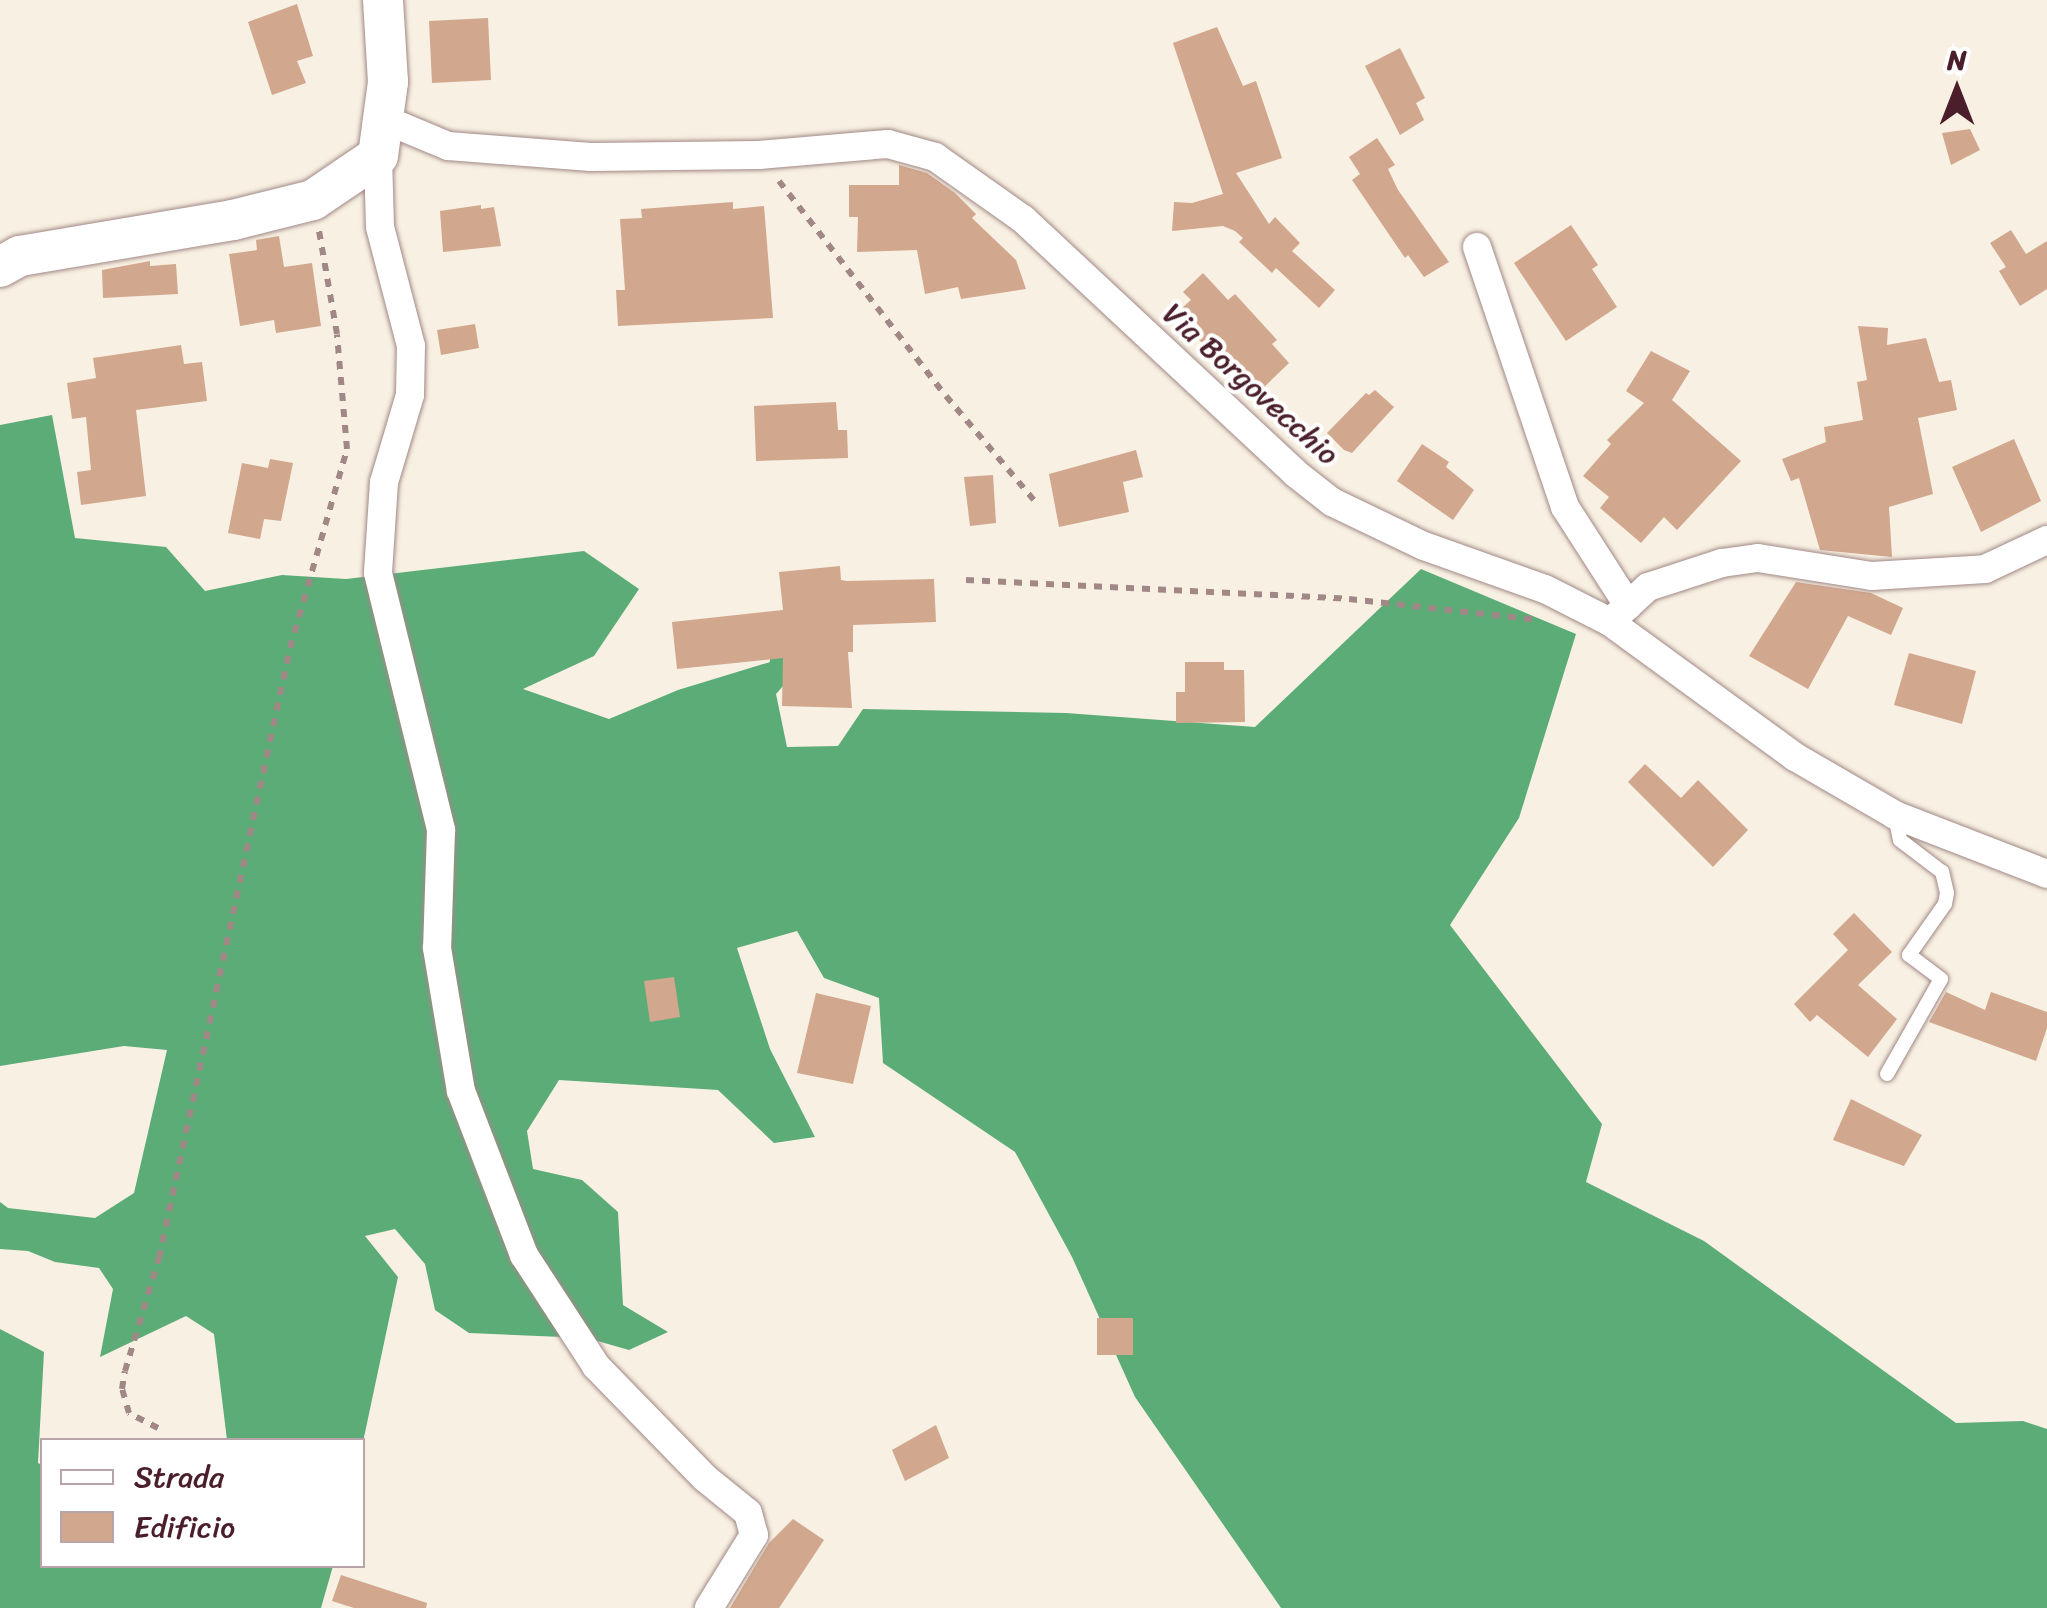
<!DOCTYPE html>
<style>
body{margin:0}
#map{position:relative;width:2047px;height:1608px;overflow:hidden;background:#f8f0e2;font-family:Sriracha,sans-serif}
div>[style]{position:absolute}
.forest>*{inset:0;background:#5cac78}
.building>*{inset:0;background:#d1a78e}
.path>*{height:6px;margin-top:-3px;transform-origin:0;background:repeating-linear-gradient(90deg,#a18886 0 8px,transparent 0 16px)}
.roads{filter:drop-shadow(0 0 2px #a18886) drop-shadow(0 0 2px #a18886)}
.lane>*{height:14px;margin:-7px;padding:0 7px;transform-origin:7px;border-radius:7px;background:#fff}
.street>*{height:28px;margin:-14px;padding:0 14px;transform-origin:14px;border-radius:14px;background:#fff}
.secondary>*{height:40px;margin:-20px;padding:0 20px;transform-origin:20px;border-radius:20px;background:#fff}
span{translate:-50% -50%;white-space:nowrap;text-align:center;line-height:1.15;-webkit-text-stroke:8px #fff;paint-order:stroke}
.street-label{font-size:30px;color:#4a1f2b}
.legend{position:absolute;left:40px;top:1438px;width:325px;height:130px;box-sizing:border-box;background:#fff;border:2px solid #b7a5aa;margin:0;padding:12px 18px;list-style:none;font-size:30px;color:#4a1f2b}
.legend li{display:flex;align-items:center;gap:20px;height:50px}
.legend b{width:50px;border:2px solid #b7a5aa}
.north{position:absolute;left:1907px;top:40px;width:100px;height:100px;-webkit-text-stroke:8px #fff;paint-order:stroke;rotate:0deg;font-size:28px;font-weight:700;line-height:40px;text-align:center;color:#4a1f2b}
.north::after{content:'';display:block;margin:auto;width:35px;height:45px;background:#4a1f2b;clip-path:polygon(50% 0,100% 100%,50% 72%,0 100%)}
</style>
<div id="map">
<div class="forest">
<i style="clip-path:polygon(52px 415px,75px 538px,166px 547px,205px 591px,282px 575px,346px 579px,584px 551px,639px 589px,594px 656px,523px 689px,609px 719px,678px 690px,770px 662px,768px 637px,798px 669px,776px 694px,787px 747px,838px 746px,863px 709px,1066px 713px,1255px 727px,1421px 569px,1576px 634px,1519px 818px,1450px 925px,1602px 1124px,1586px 1182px,1704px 1241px,1956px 1423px,2023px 1421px,2047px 1429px,2047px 1608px,1281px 1608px,1135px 1397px,1072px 1257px,1015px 1152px,883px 1063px,879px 998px,824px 978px,797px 931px,737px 948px,770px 1049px,815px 1137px,774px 1143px,718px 1090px,559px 1080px,527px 1131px,533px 1169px,582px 1180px,618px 1212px,623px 1305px,668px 1332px,629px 1350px,587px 1338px,469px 1333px,435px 1310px,425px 1264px,395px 1229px,365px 1236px,398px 1277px,363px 1442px,227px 1440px,214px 1334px,186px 1316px,100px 1357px,113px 1289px,99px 1268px,55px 1262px,28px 1251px,0 1249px,0 1202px,8px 1208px,95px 1218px,134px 1193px,167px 1050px,124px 1046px,0 1066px,0 425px)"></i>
<i style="clip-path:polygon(0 1329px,44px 1352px,38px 1463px,42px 1465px,42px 1566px,333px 1566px,321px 1608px,0 1608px)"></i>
</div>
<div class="building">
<i style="clip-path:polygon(297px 4px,313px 56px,297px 61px,306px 83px,272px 95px,248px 22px)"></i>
<i style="clip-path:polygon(488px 18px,491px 80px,432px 83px,429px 21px)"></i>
<i style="clip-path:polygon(1217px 27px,1243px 86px,1256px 81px,1282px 158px,1236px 173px,1269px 224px,1275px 217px,1300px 243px,1292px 251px,1335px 290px,1319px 308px,1276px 268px,1272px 273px,1239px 242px,1243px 238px,1235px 231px,1223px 226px,1172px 231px,1174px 202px,1192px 203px,1223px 194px,1173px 43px)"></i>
<i style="clip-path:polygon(1400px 48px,1425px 98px,1416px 103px,1424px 120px,1400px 135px,1365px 66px)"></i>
<i style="clip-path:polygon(1970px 129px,1980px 150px,1951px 165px,1942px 133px)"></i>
<i style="clip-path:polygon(1377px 138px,1395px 165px,1388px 169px,1398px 190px,1449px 262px,1424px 277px,1408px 255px,1405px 258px,1352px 180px,1360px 174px,1349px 157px)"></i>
<i style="clip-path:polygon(899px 165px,927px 173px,955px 193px,976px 214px,972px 218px,1016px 260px,1026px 289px,961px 299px,958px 287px,925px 294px,917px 250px,857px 252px,858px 217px,849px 217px,849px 185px,899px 185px)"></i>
<i style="clip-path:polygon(733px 202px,733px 209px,764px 206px,773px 318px,618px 326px,616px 290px,625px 290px,620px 219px,642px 218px,641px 209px)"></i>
<i style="clip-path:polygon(481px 205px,481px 209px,494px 207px,501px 246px,443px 252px,440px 211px)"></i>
<i style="clip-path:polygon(1571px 225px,1598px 265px,1592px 269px,1617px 307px,1566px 341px,1514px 263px)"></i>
<i style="clip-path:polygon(2011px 230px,2026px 254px,2047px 241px,2047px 289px,2020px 306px,1999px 271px,2006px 267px,1990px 243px)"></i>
<i style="clip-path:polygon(279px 236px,284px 267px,312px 263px,321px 326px,276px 333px,274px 320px,240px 326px,229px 254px,257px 250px,256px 240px)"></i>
<i style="clip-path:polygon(150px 261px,150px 266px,176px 264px,178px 294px,103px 298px,102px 270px)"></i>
<i style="clip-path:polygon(1203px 273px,1228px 300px,1235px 294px,1277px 340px,1272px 344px,1289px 363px,1260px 391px,1244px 374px,1234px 378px,1192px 332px,1199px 326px,1183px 307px,1191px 300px,1183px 292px)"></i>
<i style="clip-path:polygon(475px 324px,479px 348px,441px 355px,437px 330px)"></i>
<i style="clip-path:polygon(1858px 326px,1888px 328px,1887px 345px,1926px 338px,1939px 382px,1951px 380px,1957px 410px,1918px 418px,1933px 494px,1889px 507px,1892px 557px,1820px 550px,1799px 478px,1791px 481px,1782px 459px,1826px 442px,1824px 427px,1863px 420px,1857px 382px,1867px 380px)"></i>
<i style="clip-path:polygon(181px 345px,184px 364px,202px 362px,207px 401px,136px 410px,146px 496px,81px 505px,77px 472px,91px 470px,86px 417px,72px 419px,67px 383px,96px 378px,93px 358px)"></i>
<i style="clip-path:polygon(1651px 351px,1690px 371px,1672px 400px,1741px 461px,1677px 530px,1664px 517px,1641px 543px,1600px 508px,1609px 497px,1583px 476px,1611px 444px,1607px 440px,1644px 403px,1626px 391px)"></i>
<i style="clip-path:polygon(1375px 390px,1394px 407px,1352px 453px,1344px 450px,1327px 433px,1366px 393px,1369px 395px)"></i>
<i style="clip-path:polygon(836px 402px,838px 430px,847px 430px,848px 458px,756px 461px,754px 406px)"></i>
<i style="clip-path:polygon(2014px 439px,2041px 501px,1981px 532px,1952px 467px)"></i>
<i style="clip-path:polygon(1422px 444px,1449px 462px,1446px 467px,1474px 490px,1453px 520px,1397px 481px)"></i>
<i style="clip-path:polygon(1136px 450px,1143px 477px,1123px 482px,1129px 512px,1059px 527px,1049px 474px)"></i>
<i style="clip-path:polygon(270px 459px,293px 463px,281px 521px,264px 519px,260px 539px,228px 533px,242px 463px,268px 468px)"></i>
<i style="clip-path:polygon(993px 475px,996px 523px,970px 526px,964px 477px)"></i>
<i style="clip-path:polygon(840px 566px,841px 580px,847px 581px,934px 579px,936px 622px,853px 625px,853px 652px,848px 652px,852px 708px,782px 706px,783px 658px,677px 669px,672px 622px,783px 610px,779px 572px)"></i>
<i style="clip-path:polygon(1796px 582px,1871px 593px,1903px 608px,1891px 635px,1848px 616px,1808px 689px,1749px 656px)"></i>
<i style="clip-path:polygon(1909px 653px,1976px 671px,1962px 724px,1894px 705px)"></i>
<i style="clip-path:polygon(1185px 662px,1224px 662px,1224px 670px,1244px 670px,1245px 722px,1176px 723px,1176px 692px,1185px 692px)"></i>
<i style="clip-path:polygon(1645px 764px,1681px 798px,1698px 780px,1748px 830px,1713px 867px,1628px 782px)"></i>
<i style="clip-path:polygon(1854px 913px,1892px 952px,1858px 985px,1897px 1019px,1868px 1057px,1817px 1015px,1810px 1022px,1794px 1004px,1848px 950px,1833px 934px)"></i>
<i style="clip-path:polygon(674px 977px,680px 1017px,650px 1022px,644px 981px)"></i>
<i style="clip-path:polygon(1946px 992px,1985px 1010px,1991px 992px,2047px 1012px,2047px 1028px,2036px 1061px,1929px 1022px)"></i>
<i style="clip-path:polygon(816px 993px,871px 1006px,853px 1084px,797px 1073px)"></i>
<i style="clip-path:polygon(1851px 1099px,1922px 1135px,1904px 1166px,1833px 1140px)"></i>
<i style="clip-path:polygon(1097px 1318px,1133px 1318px,1133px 1355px,1097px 1355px)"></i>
<i style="clip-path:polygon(936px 1425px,949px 1458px,905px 1481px,892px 1450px)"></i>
<i style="clip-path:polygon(793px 1519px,824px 1540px,779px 1608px,730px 1608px,769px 1543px)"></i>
<i style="clip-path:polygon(341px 1575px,427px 1603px,426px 1608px,354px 1608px,332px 1601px)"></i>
</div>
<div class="path">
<i style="left:779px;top:181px;width:272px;rotate:52.2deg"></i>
<i style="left:946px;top:396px;width:136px;rotate:49.8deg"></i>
<i style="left:966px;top:580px;width:383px;rotate:2.8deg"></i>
<i style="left:1349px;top:599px;width:190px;rotate:6.3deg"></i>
<i style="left:158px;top:1428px;width:33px;rotate:-153deg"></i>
<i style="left:129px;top:1413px;width:25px;rotate:-106deg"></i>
<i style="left:122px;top:1389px;width:18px;rotate:-81deg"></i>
<i style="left:125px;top:1371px;width:118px;rotate:-73.3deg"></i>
<i style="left:159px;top:1258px;width:624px;rotate:-77.88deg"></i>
<i style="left:290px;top:648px;width:207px;rotate:-74deg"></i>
<i style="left:347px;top:449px;width:115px;rotate:-95deg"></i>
<i style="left:337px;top:334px;width:105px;rotate:-99.9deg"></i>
</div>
<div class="roads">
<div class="lane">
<i style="left:1887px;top:1074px;width:109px;rotate:-60.4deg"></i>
<i style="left:1941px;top:979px;width:40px;rotate:-143deg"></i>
<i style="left:1909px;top:955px;width:62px;rotate:-54.8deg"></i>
<i style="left:1945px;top:904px;width:11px;rotate:-80deg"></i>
<i style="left:1947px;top:893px;width:22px;rotate:-103deg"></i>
<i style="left:1942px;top:872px;width:53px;rotate:-142.7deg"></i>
<i style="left:1900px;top:840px;width:25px;rotate:-102deg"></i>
</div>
<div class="street">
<i style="left:381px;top:118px;width:73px;rotate:22.7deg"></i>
<i style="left:448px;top:146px;width:143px;rotate:4.4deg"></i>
<i style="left:591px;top:157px;width:168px;rotate:-0.7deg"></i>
<i style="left:759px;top:155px;width:129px;rotate:-4.9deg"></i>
<i style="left:888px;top:144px;width:49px;rotate:15.5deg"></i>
<i style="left:935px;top:157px;width:108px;rotate:35.2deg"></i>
<i style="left:1023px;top:219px;width:372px;rotate:43deg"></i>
<i style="left:1295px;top:473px;width:47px;rotate:38.1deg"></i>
<i style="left:1332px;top:502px;width:102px;rotate:25.6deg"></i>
<i style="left:1424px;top:546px;width:128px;rotate:19.6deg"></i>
<i style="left:1545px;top:589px;width:73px;rotate:26.9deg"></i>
<i style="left:1610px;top:622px;width:229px;rotate:36.1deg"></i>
<i style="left:1795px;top:757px;width:116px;rotate:30.1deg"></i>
<i style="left:1895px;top:815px;width:163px;rotate:21.2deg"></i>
<i style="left:378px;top:156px;width:71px;rotate:88.4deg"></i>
<i style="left:380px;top:227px;width:123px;rotate:75.4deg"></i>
<i style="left:411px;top:346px;width:49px;rotate:91.2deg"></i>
<i style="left:410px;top:395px;width:91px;rotate:106.6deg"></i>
<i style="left:384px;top:482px;width:91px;rotate:93.8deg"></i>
<i style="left:378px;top:573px;width:265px;rotate:76.2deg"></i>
<i style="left:441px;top:830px;width:118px;rotate:91.9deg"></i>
<i style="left:437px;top:948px;width:145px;rotate:80.5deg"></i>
<i style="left:461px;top:1091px;width:176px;rotate:69deg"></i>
<i style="left:524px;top:1255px;width:132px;rotate:57deg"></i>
<i style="left:596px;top:1366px;width:156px;rotate:45.8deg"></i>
<i style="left:705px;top:1478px;width:55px;rotate:39.1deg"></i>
<i style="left:748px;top:1513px;width:23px;rotate:75deg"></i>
<i style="left:754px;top:1535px;width:86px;rotate:121.7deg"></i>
<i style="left:1477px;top:247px;width:274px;rotate:71.3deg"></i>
<i style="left:1565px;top:507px;width:117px;rotate:57.3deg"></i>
<i style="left:1610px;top:622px;width:52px;rotate:-42.6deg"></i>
<i style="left:1648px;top:587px;width:78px;rotate:-18deg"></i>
<i style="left:1722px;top:563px;width:36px;rotate:-8deg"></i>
<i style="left:1758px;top:558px;width:115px;rotate:9deg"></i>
<i style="left:1872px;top:576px;width:113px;rotate:-3.5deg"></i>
<i style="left:1985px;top:569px;width:68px;rotate:-25.1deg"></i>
</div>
<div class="secondary">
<i style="left:0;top:267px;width:23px;rotate:-29deg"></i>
<i style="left:20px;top:256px;width:216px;rotate:-9.6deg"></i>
<i style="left:233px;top:220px;width:82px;rotate:-14deg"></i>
<i style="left:313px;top:200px;width:78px;rotate:-34.1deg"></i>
<i style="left:378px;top:156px;width:75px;rotate:-82.3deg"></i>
<i style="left:388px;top:82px;width:82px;rotate:-93.5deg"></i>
</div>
</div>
<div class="street-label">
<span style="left:1251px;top:384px;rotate:42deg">Via Borgovecchio</span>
</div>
<ul class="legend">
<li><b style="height:12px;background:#fff"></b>Strada</li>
<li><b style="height:28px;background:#d1a78e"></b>Edificio</li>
</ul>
<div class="north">N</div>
</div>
